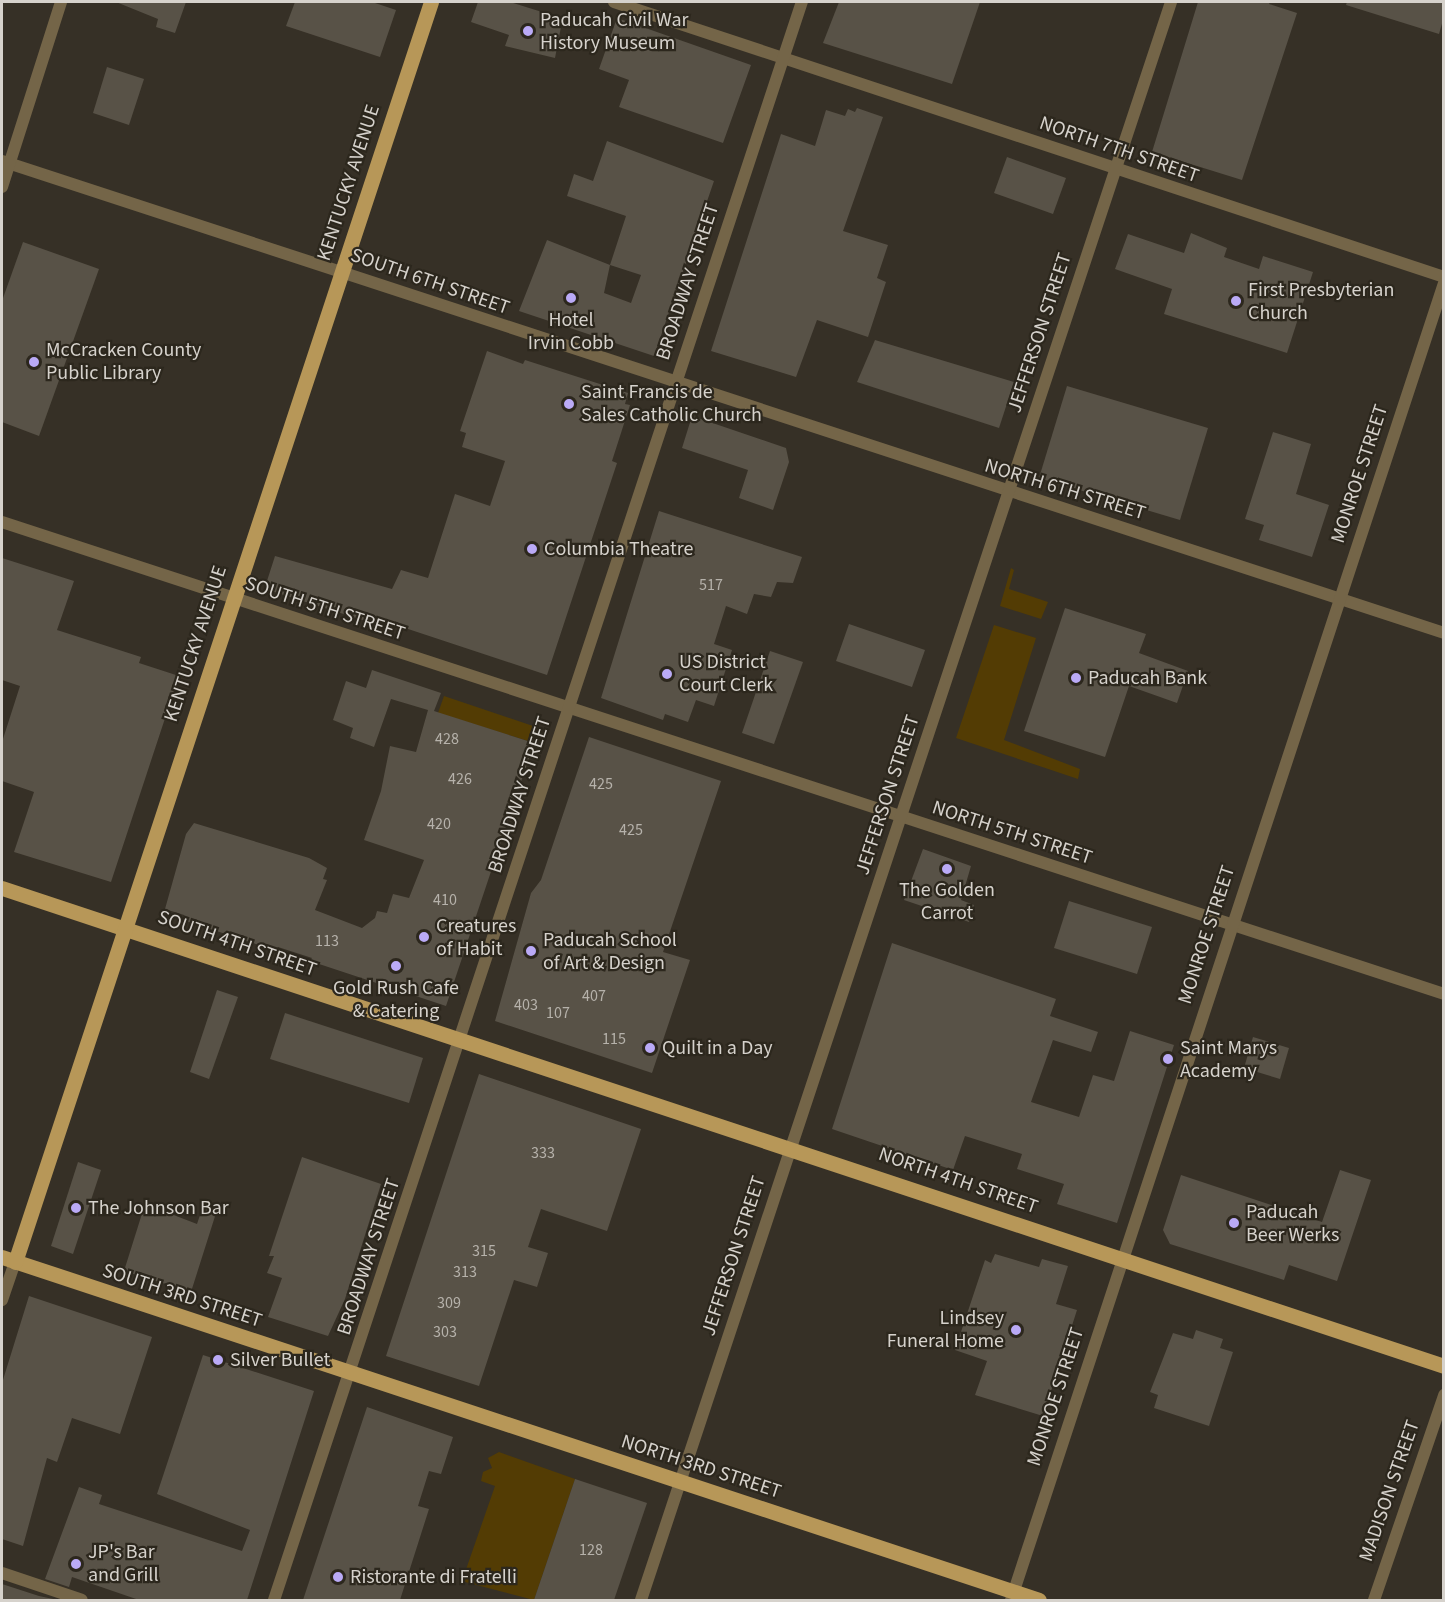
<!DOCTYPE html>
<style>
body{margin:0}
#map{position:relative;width:1445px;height:1602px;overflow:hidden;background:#363026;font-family:"Source Sans 3",sans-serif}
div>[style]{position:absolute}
.green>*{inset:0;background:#533c04}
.building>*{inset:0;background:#585247}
.minor>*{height:12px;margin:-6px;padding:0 6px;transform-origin:6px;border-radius:6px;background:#746548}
.primary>*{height:15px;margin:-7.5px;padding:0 7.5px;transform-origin:7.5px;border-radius:7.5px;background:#b79758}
.dots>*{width:16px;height:16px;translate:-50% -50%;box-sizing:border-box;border:3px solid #2c271d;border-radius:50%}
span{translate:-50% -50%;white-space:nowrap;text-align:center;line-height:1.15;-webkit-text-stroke:4.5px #2c271d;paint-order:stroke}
.number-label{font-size:16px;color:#b6b2ab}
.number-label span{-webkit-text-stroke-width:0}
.poi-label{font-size:20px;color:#d6d2cc}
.left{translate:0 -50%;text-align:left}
.right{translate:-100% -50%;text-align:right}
.street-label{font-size:20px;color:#d6d2cc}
.frame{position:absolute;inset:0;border:3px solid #d6d2cc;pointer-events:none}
</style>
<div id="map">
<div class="green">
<i style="clip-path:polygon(1011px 568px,1014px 570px,1009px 589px,1048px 602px,1041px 619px,1000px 606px)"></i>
<i style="clip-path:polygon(994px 625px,1036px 638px,1004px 740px,1080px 769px,1078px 779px,956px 738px)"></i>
<i style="clip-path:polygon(444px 696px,533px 726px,528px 741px,438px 713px)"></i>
<i style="clip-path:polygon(499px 1452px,575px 1479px,534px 1600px,465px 1582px,463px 1578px,495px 1486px,481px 1481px,483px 1472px,492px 1468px,488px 1458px)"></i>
</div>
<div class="building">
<i style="clip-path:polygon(116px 2px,186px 2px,175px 33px,156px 27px,158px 19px)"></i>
<i style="clip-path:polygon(295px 2px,372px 2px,396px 10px,380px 57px,286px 26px)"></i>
<i style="clip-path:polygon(478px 2px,510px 2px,542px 12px,540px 18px,561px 27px,555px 58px,505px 46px,509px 35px,471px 22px)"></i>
<i style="clip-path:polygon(839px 2px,980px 2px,952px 84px,823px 43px)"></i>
<i style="clip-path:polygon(1198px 2px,1270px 2px,1269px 4px,1297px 13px,1242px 180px,1152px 152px)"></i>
<i style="clip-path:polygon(1347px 2px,1443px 2px,1443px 20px,1439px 34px,1346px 5px)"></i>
<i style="clip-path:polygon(617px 18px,751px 65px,723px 143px,619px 107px,629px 80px,599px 69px)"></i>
<i style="clip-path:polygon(107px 67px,144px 79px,129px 125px,93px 113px)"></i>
<i style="clip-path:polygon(857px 108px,883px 117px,843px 231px,888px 245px,877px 278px,886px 282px,868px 337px,817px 320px,796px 377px,711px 351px,781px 134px,815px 146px,826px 110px,845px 116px,848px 109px,855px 112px)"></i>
<i style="clip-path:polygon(evenodd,607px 141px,714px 181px,654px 356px,519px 311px,547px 240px,610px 265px,626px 216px,567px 196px,574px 174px,593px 181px,607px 141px,610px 265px,641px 275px,631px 303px,604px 293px,610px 265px)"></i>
<i style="clip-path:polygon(1007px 157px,1066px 178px,1053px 214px,994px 193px)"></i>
<i style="clip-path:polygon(1191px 233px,1227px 248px,1224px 257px,1259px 269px,1263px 256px,1313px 272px,1287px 353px,1164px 314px,1172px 289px,1115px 269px,1128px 234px,1184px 253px)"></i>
<i style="clip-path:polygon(23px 242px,99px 269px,39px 436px,2px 422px,2px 301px)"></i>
<i style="clip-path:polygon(875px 340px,1014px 382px,999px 428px,857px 382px)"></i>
<i style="clip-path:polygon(487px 351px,523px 364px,525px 360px,628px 393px,625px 404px,630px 405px,612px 461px,617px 463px,547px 675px,396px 625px,394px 630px,268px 590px,266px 584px,275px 556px,392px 589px,401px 570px,428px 578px,455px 494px,490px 506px,505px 461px,462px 447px,466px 433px,460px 431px)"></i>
<i style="clip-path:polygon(1067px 386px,1208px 428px,1180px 520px,1039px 478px)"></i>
<i style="clip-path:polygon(692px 416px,786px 448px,789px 462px,773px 510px,739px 498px,748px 470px,682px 448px)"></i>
<i style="clip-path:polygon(1273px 432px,1311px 444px,1296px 494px,1329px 505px,1312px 557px,1259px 540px,1264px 525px,1245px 519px)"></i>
<i style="clip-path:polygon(659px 511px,802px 557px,793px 583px,777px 582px,771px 597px,754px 594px,747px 614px,726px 606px,714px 644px,732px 650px,714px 706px,696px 700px,688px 722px,665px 714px,663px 720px,601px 698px)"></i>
<i style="clip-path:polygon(2px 558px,74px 581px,57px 630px,141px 657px,139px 663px,179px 676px,111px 882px,14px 852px,34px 792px,2px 781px,2px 742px,20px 686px,2px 680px)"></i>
<i style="clip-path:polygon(1065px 608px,1146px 634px,1139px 653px,1188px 671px,1177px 703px,1129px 686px,1105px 757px,1024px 731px)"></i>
<i style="clip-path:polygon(849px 624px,925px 650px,912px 687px,836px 661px)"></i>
<i style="clip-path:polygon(770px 651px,803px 662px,774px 744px,742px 733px)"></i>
<i style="clip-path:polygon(372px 670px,441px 693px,434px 711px,534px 743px,446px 1006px,310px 961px,312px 958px,278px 947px,277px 951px,183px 920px,184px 915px,165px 909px,186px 834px,194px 823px,309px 858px,327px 868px,323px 879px,327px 880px,315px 910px,362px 928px,375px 918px,377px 911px,387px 913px,393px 894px,409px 898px,424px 860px,364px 840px,381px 791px,390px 746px,416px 752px,428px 710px,391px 699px,374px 747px,350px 738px,353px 728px,333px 720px,346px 681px,366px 688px)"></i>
<i style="clip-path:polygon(589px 737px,721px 781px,663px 952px,690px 960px,652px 1073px,495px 1021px,531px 893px,541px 880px)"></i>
<i style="clip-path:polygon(923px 849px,971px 866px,961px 900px,974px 905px,969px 922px,904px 900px)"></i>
<i style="clip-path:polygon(1069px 901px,1152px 927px,1137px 974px,1054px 948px)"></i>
<i style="clip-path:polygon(892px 943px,1056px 999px,1050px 1016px,1098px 1032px,1091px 1052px,1053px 1040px,1031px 1102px,1079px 1117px,1093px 1075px,1114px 1081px,1130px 1031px,1174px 1045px,1117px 1223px,1057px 1204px,1064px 1184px,1017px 1169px,1022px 1154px,965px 1136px,953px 1170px,832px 1129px)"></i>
<i style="clip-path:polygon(217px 990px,238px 997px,209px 1079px,190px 1072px)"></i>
<i style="clip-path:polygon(285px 1013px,423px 1058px,409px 1103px,270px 1059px)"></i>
<i style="clip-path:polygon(1253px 1037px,1289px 1048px,1280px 1079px,1244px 1068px)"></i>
<i style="clip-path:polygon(479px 1074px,641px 1129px,607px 1231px,541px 1209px,528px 1247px,548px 1253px,537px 1287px,514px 1280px,479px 1386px,386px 1356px)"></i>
<i style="clip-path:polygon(302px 1157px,381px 1184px,345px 1299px,328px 1336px,268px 1317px,282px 1278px,267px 1273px,274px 1256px,269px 1256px)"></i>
<i style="clip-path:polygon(78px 1162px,101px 1170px,73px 1254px,51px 1246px)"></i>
<i style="clip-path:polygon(1340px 1170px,1371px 1180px,1337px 1281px,1289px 1265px,1284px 1280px,1170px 1244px,1163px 1230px,1181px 1175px,1322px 1222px)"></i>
<i style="clip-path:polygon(145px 1204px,197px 1224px,203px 1206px,217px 1210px,191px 1292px,124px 1271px)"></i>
<i style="clip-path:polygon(995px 1254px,1039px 1267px,1042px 1259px,1068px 1266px,1056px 1304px,1077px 1310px,1043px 1416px,975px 1395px,987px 1361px,955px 1350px,985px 1260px,991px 1263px)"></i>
<i style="clip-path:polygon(29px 1296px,152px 1337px,120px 1434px,72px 1418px,57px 1462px,47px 1458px,23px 1546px,2px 1539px,2px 1383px)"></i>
<i style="clip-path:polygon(1196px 1330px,1223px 1339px,1220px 1348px,1233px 1352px,1209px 1426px,1154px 1408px,1158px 1395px,1150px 1392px,1173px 1333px,1193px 1339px)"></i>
<i style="clip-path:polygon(203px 1355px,314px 1391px,247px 1600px,139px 1600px,72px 1577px,69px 1587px,45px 1579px,79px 1487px,102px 1495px,99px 1504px,242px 1551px,250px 1530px,157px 1494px)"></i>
<i style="clip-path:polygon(367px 1407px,453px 1437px,441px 1474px,429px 1471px,418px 1506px,429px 1509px,400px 1600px,303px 1600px)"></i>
<i style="clip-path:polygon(575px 1479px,647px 1503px,614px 1600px,534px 1600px)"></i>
<i style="clip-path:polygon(2px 1584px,39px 1596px,58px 1600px,2px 1600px)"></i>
</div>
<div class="minor">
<i style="left:614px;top:2px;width:874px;rotate:18.33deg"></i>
<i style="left:2px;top:161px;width:1517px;rotate:18.12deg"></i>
<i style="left:2px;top:187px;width:194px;rotate:-72.3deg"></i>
<i style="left:2px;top:522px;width:1517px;rotate:18.12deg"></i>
<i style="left:2px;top:1300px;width:40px;rotate:-71.1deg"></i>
<i style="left:2px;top:1573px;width:84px;rotate:18.6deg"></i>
<i style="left:274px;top:1600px;width:1683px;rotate:-71.72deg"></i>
<i style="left:641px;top:1600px;width:1684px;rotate:-71.65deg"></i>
<i style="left:1011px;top:1600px;width:1386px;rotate:-71.8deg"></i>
<i style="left:1374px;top:1600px;width:217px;rotate:-71.1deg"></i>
</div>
<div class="primary">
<i style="left:2px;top:888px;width:1519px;rotate:18.34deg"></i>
<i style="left:2px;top:1257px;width:1092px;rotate:18.3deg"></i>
<i style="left:15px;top:1262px;width:1327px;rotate:-71.73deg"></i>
</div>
<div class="dots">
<i style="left:528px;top:31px;background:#baaaf6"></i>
<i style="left:571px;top:298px;background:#baaaf6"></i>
<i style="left:1236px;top:301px;background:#baaaf6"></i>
<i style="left:34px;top:362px;background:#baaaf6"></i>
<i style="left:569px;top:404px;background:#baaaf6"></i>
<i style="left:532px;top:549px;background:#baaaf6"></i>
<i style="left:667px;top:674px;background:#baaaf6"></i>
<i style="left:1076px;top:678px;background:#baaaf6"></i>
<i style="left:947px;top:869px;background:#baaaf6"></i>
<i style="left:424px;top:937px;background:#baaaf6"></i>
<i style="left:531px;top:951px;background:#baaaf6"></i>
<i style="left:396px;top:966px;background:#baaaf6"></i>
<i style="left:650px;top:1048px;background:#baaaf6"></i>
<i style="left:1168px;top:1059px;background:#baaaf6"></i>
<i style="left:76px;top:1208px;background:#baaaf6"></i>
<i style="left:1234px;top:1223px;background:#baaaf6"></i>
<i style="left:1016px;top:1330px;background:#baaaf6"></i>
<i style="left:218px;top:1360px;background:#baaaf6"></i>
<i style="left:76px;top:1564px;background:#baaaf6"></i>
<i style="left:338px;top:1577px;background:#baaaf6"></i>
</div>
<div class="number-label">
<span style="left:711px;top:585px">517</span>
<span style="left:447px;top:739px">428</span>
<span style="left:460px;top:779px">426</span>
<span style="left:601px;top:784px">425</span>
<span style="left:439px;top:824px">420</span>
<span style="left:631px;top:830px">425</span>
<span style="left:445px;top:900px">410</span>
<span style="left:327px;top:941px">113</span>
<span style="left:594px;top:996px">407</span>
<span style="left:526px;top:1005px">403</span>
<span style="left:558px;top:1013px">107</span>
<span style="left:614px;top:1039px">115</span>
<span style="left:543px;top:1153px">333</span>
<span style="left:484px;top:1251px">315</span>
<span style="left:465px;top:1272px">313</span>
<span style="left:449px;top:1303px">309</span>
<span style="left:445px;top:1332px">303</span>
<span style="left:591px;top:1550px">128</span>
</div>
<div class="poi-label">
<span class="left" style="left:540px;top:32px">Paducah Civil War<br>History Museum</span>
<span class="left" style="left:1248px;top:302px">First Presbyterian<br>Church</span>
<span style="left:571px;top:332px">Hotel<br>Irvin Cobb</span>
<span class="left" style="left:46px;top:362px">McCracken County<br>Public Library</span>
<span class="left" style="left:581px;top:404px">Saint Francis de<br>Sales Catholic Church</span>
<span class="left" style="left:544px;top:549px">Columbia Theatre</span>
<span class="left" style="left:679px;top:674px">US District<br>Court Clerk</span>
<span class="left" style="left:1088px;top:678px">Paducah Bank</span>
<span style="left:947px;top:902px">The Golden<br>Carrot</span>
<span class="left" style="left:436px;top:938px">Creatures<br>of Habit</span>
<span class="left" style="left:543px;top:952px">Paducah School<br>of Art &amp; Design</span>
<span style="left:396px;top:1000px">Gold Rush Cafe<br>&amp; Catering</span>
<span class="left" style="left:662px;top:1048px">Quilt in a Day</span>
<span class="left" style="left:1180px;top:1060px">Saint Marys<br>Academy</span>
<span class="left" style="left:88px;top:1208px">The Johnson Bar</span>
<span class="left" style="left:1246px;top:1224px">Paducah<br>Beer Werks</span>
<span class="right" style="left:1004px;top:1330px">Lindsey<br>Funeral Home</span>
<span class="left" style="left:230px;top:1360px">Silver Bullet</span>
<span class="left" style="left:88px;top:1564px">JP's Bar<br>and Grill</span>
<span class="left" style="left:350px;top:1577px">Ristorante di Fratelli</span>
</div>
<div class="street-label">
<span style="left:1119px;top:150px;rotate:19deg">NORTH 7TH STREET</span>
<span style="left:349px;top:183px;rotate:-72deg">KENTUCKY AVENUE</span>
<span style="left:430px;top:282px;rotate:19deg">SOUTH 6TH STREET</span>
<span style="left:688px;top:282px;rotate:-72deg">BROADWAY STREET</span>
<span style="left:1040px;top:333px;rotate:-72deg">JEFFERSON STREET</span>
<span style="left:1360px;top:474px;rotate:-72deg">MONROE STREET</span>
<span style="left:1065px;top:490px;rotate:17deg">NORTH 6TH STREET</span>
<span style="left:325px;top:609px;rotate:18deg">SOUTH 5TH STREET</span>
<span style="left:196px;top:644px;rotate:-72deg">KENTUCKY AVENUE</span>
<span style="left:520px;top:795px;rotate:-72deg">BROADWAY STREET</span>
<span style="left:888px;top:795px;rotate:-72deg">JEFFERSON STREET</span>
<span style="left:1012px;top:833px;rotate:18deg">NORTH 5TH STREET</span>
<span style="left:1207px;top:935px;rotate:-72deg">MONROE STREET</span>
<span style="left:237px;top:944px;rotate:19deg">SOUTH 4TH STREET</span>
<span style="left:958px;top:1181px;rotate:19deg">NORTH 4TH STREET</span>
<span style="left:734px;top:1256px;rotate:-72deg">JEFFERSON STREET</span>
<span style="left:369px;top:1257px;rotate:-72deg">BROADWAY STREET</span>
<span style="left:182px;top:1296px;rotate:18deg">SOUTH 3RD STREET</span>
<span style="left:1056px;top:1397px;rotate:-72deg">MONROE STREET</span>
<span style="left:701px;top:1467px;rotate:18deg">NORTH 3RD STREET</span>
<span style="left:1390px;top:1491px;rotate:-71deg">MADISON STREET</span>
</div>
<div class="frame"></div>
</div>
